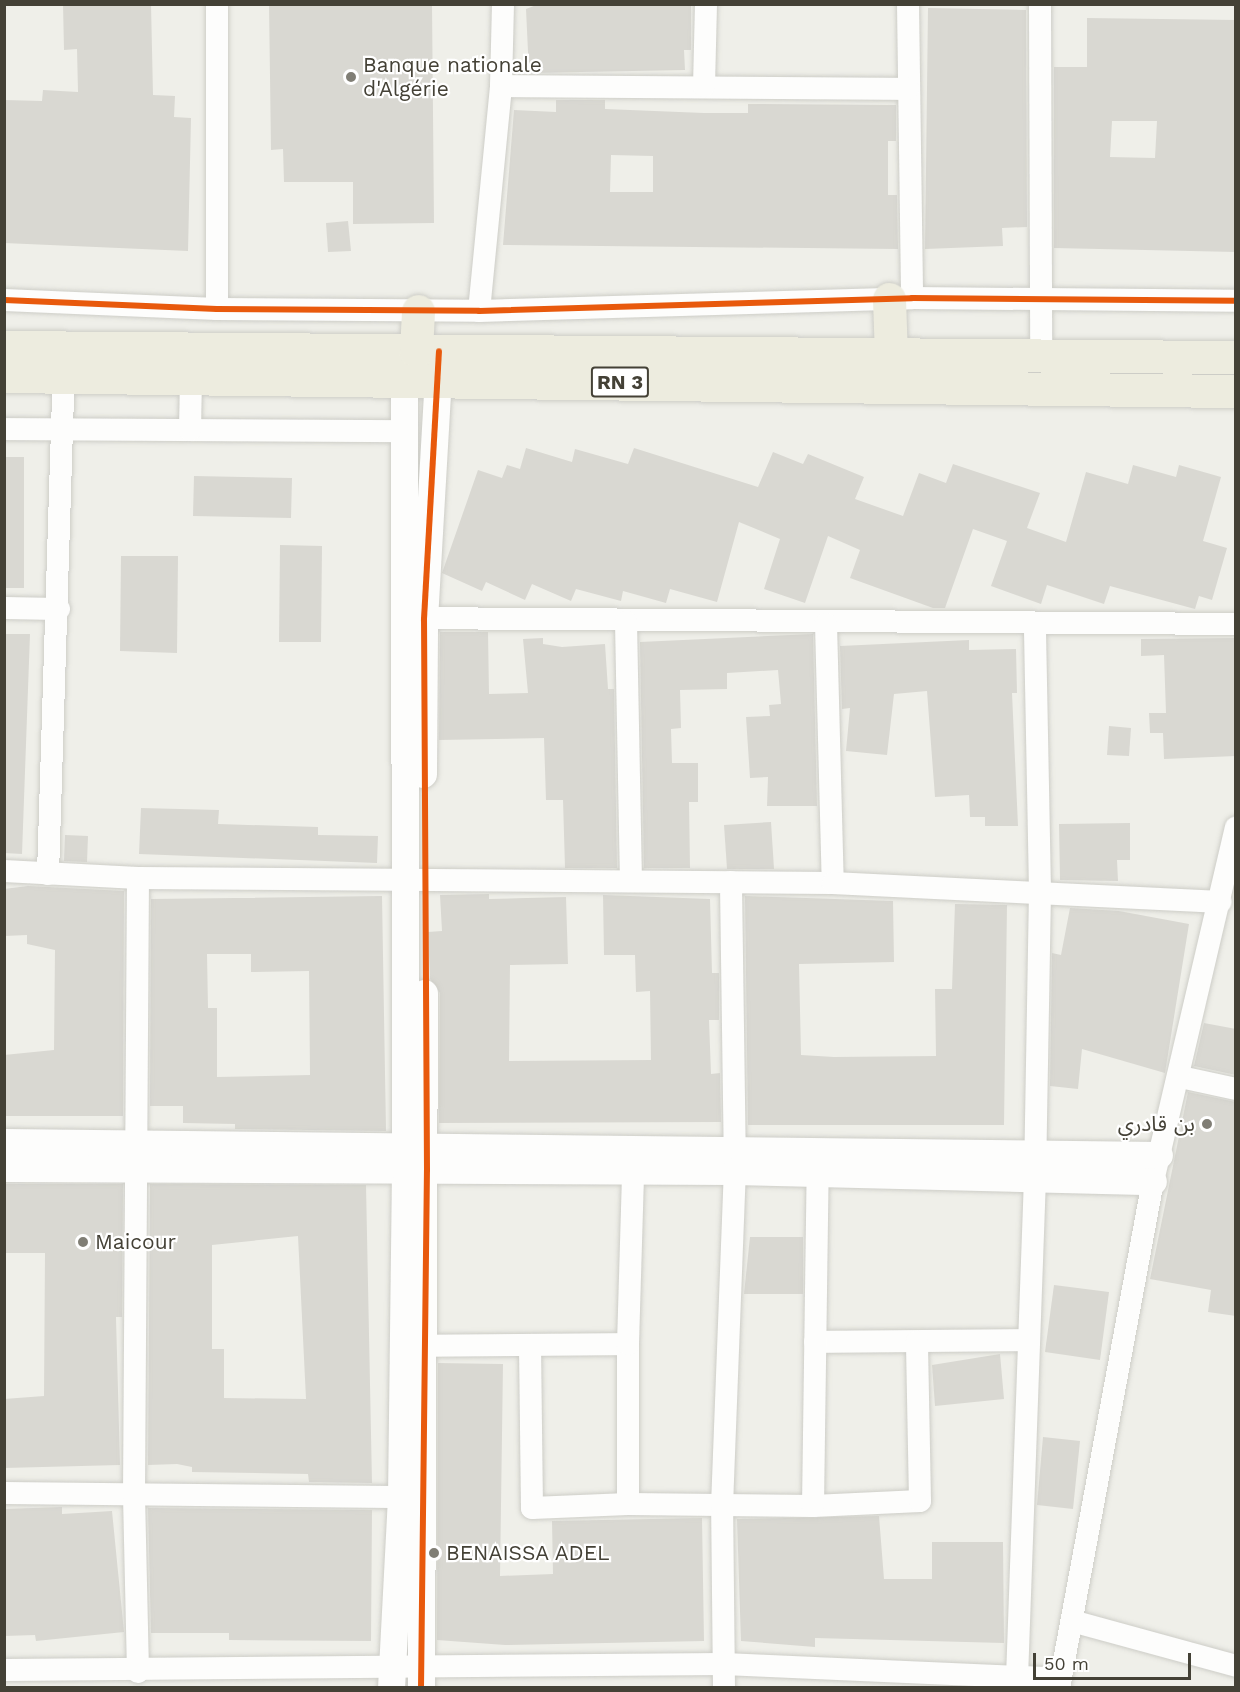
<!DOCTYPE html>
<meta charset="utf-8">
<style>
body{margin:0}
#map{position:relative;width:1240px;height:1692px;overflow:hidden;background:#efefe9;font-family:"Work Sans","Noto Sans Arabic",sans-serif}
div>[style]{position:absolute}
.building>*{inset:0;background:#d9d8d2}
.roads{filter:drop-shadow(0 0 2px #cdcdc7) drop-shadow(0 0 2px #cdcdc7)}
.minor>*{height:22px;margin:-11px;padding:0 11px;transform-origin:11px;border-radius:11px;background:#fdfdfc}
.tertiary>*{height:27px;margin:-13.5px;padding:0 13.5px;transform-origin:13.5px;border-radius:13.5px;background:#fdfdfc}
.trunk>*{height:33px;margin:-16.5px;padding:0 16.5px;transform-origin:16.5px;border-radius:16.5px;background:#edecdf}
.cycleway>*{height:6px;margin:-3px;padding:0 3px;transform-origin:3px;border-radius:3px;background:#e8590c}
.dots>*{width:16px;height:16px;translate:-50% -50%;box-sizing:border-box;border:3px solid #fff;border-radius:50%}
span{translate:-50% -50%;white-space:nowrap;text-align:center;line-height:1.15;-webkit-text-stroke:4.5px #fff;paint-order:stroke}
.shield-label span{padding:2px 4px;background:#fff;border:2px solid;border-radius:4px;-webkit-text-stroke-width:0}
.shield-label{font-size:20px;color:#444136;font-weight:700}
.poi-label{font-size:21px;color:#444136}
.left{translate:0 -50%;text-align:left}
.right{translate:-100% -50%;text-align:right}
.frame{position:absolute;inset:0;border:6px solid #444136;pointer-events:none}
.scale{position:absolute;left:1033px;top:1653px;width:158px;height:27px;box-sizing:border-box;border:3px solid #444136;border-top:0;padding-left:8px;font-size:18px;line-height:21px;white-space:nowrap;color:#444136;-webkit-text-stroke:4px #fff;paint-order:stroke}
</style>
<div id="map">
<div class="building">
<i style="clip-path:polygon(63px 4px,151px 4px,153px 95px,175px 96px,174px 117px,191px 118px,188px 251px,4px 243px,4px 100px,42px 101px,43px 90px,78px 92px,77px 49px,64px 50px)"></i>
<i style="clip-path:polygon(269px 4px,432px 4px,434px 223px,353px 224px,353px 182px,284px 182px,283px 149px,271px 150px)"></i>
<i style="clip-path:polygon(539px 4px,691px 4px,691px 50px,684px 50px,685px 70px,529px 73px,526px 9px)"></i>
<i style="clip-path:polygon(928px 8px,1026px 10px,1027px 227px,1002px 228px,1003px 246px,925px 249px)"></i>
<i style="clip-path:polygon(evenodd,1087px 18px,1236px 20px,1236px 252px,1054px 248px,1054px 67px,1087px 67px,1087px 18px,1112px 121px,1157px 121px,1155px 158px,1110px 157px,1112px 121px)"></i>
<i style="clip-path:polygon(evenodd,556px 100px,605px 100px,605px 109px,704px 113px,748px 113px,748px 104px,896px 105px,896px 141px,888px 141px,888px 195px,897px 195px,898px 249px,503px 245px,514px 110px,556px 112px,556px 100px,611px 155px,653px 156px,653px 192px,610px 192px,611px 155px)"></i>
<i style="clip-path:polygon(348px 221px,351px 251px,328px 252px,326px 223px)"></i>
<i style="clip-path:polygon(526px 448px,572px 462px,575px 449px,628px 464px,634px 448px,758px 487px,773px 452px,803px 464px,808px 454px,864px 477px,855px 499px,903px 516px,919px 473px,946px 483px,953px 464px,1040px 493px,1027px 528px,1066px 542px,1086px 472px,1128px 484px,1133px 465px,1176px 477px,1179px 465px,1221px 477px,1203px 541px,1227px 548px,1212px 600px,1199px 596px,1195px 609px,1110px 586px,1104px 604px,1047px 585px,1041px 604px,991px 586px,1007px 541px,973px 529px,945px 608px,933px 608px,850px 578px,860px 550px,828px 536px,805px 603px,764px 589px,780px 539px,739px 522px,717px 602px,670px 589px,666px 603px,623px 591px,621px 601px,576px 589px,571px 601px,532px 584px,525px 600px,486px 582px,482px 591px,442px 573px,478px 470px,502px 478px,507px 465px,520px 469px)"></i>
<i style="clip-path:polygon(4px 457px,24px 457px,24px 588px,4px 588px)"></i>
<i style="clip-path:polygon(194px 476px,292px 478px,291px 518px,193px 516px)"></i>
<i style="clip-path:polygon(280px 545px,322px 546px,321px 642px,279px 642px)"></i>
<i style="clip-path:polygon(121px 556px,178px 556px,177px 653px,120px 651px)"></i>
<i style="clip-path:polygon(440px 632px,488px 632px,489px 694px,528px 693px,523px 639px,543px 638px,543px 644px,562px 647px,605px 644px,608px 689px,614px 689px,617px 868px,565px 868px,563px 800px,546px 800px,544px 738px,439px 740px)"></i>
<i style="clip-path:polygon(4px 634px,30px 634px,22px 854px,4px 853px)"></i>
<i style="clip-path:polygon(813px 634px,817px 806px,767px 806px,768px 777px,750px 778px,746px 717px,770px 716px,769px 705px,781px 704px,778px 670px,727px 673px,727px 689px,680px 690px,681px 728px,671px 729px,672px 763px,698px 763px,698px 802px,689px 802px,690px 868px,644px 868px,640px 642px)"></i>
<i style="clip-path:polygon(1236px 638px,1236px 756px,1164px 759px,1163px 733px,1150px 733px,1149px 713px,1166px 713px,1164px 655px,1141px 656px,1141px 639px)"></i>
<i style="clip-path:polygon(969px 640px,969px 650px,1016px 649px,1017px 693px,1012px 693px,1018px 826px,985px 826px,985px 817px,970px 817px,969px 795px,935px 797px,927px 691px,894px 694px,887px 755px,846px 751px,850px 708px,842px 709px,840px 646px)"></i>
<i style="clip-path:polygon(1109px 726px,1131px 728px,1129px 756px,1107px 755px)"></i>
<i style="clip-path:polygon(141px 808px,219px 810px,218px 824px,318px 827px,318px 835px,378px 836px,377px 863px,139px 854px)"></i>
<i style="clip-path:polygon(771px 822px,774px 869px,727px 869px,724px 825px)"></i>
<i style="clip-path:polygon(1130px 823px,1130px 860px,1117px 860px,1118px 881px,1060px 880px,1059px 824px)"></i>
<i style="clip-path:polygon(65px 835px,88px 836px,87px 862px,64px 861px)"></i>
<i style="clip-path:polygon(28px 886px,124px 891px,123px 1116px,4px 1116px,4px 1055px,54px 1050px,55px 950px,27px 944px,27px 935px,4px 936px,4px 889px)"></i>
<i style="clip-path:polygon(489px 894px,489px 899px,566px 897px,568px 964px,510px 965px,509px 1061px,651px 1060px,650px 991px,636px 992px,635px 955px,604px 955px,603px 895px,710px 899px,712px 973px,719px 973px,719px 1020px,709px 1020px,711px 1074px,720px 1073px,721px 1122px,439px 1123px,440px 993px,430px 979px,428px 932px,442px 931px,440px 895px)"></i>
<i style="clip-path:polygon(evenodd,382px 896px,386px 1131px,235px 1129px,235px 1124px,183px 1123px,183px 1106px,150px 1106px,151px 899px,382px 896px,207px 954px,251px 954px,251px 972px,309px 971px,310px 1075px,217px 1077px,217px 1008px,208px 1008px,207px 954px)"></i>
<i style="clip-path:polygon(745px 896px,893px 901px,894px 962px,799px 964px,801px 1055px,834px 1057px,936px 1056px,935px 989px,952px 989px,955px 904px,1007px 905px,1004px 1125px,748px 1125px)"></i>
<i style="clip-path:polygon(1070px 908px,1119px 911px,1189px 924px,1165px 1073px,1082px 1049px,1078px 1089px,1050px 1086px,1052px 953px,1061px 955px)"></i>
<i style="clip-path:polygon(1204px 1023px,1236px 1029px,1236px 1075px,1194px 1066px)"></i>
<i style="clip-path:polygon(1188px 1092px,1236px 1102px,1236px 1316px,1208px 1312px,1211px 1290px,1150px 1279px)"></i>
<i style="clip-path:polygon(4px 1184px,123px 1184px,122px 1317px,116px 1317px,120px 1465px,4px 1468px,4px 1399px,44px 1396px,45px 1253px,4px 1253px)"></i>
<i style="clip-path:polygon(evenodd,150px 1184px,366px 1185px,372px 1483px,309px 1482px,308px 1474px,192px 1472px,192px 1467px,177px 1464px,148px 1465px,150px 1184px,298px 1236px,306px 1399px,224px 1398px,224px 1349px,212px 1349px,212px 1245px,298px 1236px)"></i>
<i style="clip-path:polygon(750px 1237px,803px 1237px,803px 1294px,744px 1294px)"></i>
<i style="clip-path:polygon(1054px 1285px,1109px 1292px,1100px 1360px,1045px 1352px)"></i>
<i style="clip-path:polygon(1000px 1354px,1004px 1399px,935px 1406px,932px 1365px)"></i>
<i style="clip-path:polygon(438px 1363px,503px 1364px,500px 1576px,553px 1574px,552px 1521px,702px 1518px,704px 1641px,505px 1645px,437px 1640px)"></i>
<i style="clip-path:polygon(1043px 1437px,1080px 1441px,1073px 1509px,1037px 1505px)"></i>
<i style="clip-path:polygon(62px 1507px,62px 1514px,112px 1511px,124px 1632px,36px 1641px,35px 1635px,4px 1636px,4px 1509px)"></i>
<i style="clip-path:polygon(148px 1508px,372px 1510px,371px 1641px,229px 1640px,229px 1633px,151px 1633px)"></i>
<i style="clip-path:polygon(879px 1516px,884px 1579px,932px 1579px,932px 1542px,1003px 1542px,1004px 1643px,815px 1638px,815px 1647px,741px 1641px,737px 1519px)"></i>
</div>
<div class="roads">
<div class="minor">
<i style="left:217px;top:4px;width:305px;rotate:90deg"></i>
<i style="left:908px;top:4px;width:294px;rotate:89.2deg"></i>
<i style="left:1040px;top:4px;width:354px;rotate:89.8deg"></i>
<i style="left:501px;top:86px;width:407px;rotate:0.4deg"></i>
<i style="left:704px;top:86px;width:82px;rotate:-88.6deg"></i>
<i style="left:4px;top:300px;width:213px;rotate:2.4deg"></i>
<i style="left:217px;top:309px;width:262px;rotate:0.4deg"></i>
<i style="left:479px;top:311px;width:433px;rotate:-1.7deg"></i>
<i style="left:912px;top:298px;width:324px;rotate:0.5deg"></i>
<i style="left:479px;top:311px;width:226px;rotate:-84.4deg"></i>
<i style="left:501px;top:86px;width:82px;rotate:-88.6deg"></i>
<i style="left:4px;top:429px;width:398px;rotate:0.3deg"></i>
<i style="left:190px;top:430px;width:53px;rotate:-88.9deg"></i>
<i style="left:4px;top:608px;width:55px;rotate:1deg"></i>
<i style="left:406px;top:618px;width:830px;rotate:0.41deg"></i>
<i style="left:626px;top:622px;width:259px;rotate:88.9deg"></i>
<i style="left:826px;top:624px;width:259px;rotate:88.5deg"></i>
<i style="left:4px;top:871px;width:134px;rotate:3deg"></i>
<i style="left:138px;top:878px;width:695px;rotate:0.41deg"></i>
<i style="left:833px;top:883px;width:388px;rotate:2.8deg"></i>
<i style="left:48px;top:874px;width:497px;rotate:-88.2deg"></i>
<i style="left:1181px;top:1077px;width:56px;rotate:12.3deg"></i>
<i style="left:815px;top:1342px;width:213px;rotate:-0.5deg"></i>
<i style="left:530px;top:1345px;width:163px;rotate:89.3deg"></i>
<i style="left:532px;top:1508px;width:96px;rotate:-2.4deg"></i>
<i style="left:628px;top:1504px;width:160px;rotate:-90deg"></i>
<i style="left:407px;top:1346px;width:221px;rotate:-0.5deg"></i>
<i style="left:628px;top:1344px;width:172px;rotate:-88.3deg"></i>
<i style="left:4px;top:1493px;width:413px;rotate:0.6deg"></i>
<i style="left:628px;top:1504px;width:185px;rotate:0.6deg"></i>
<i style="left:813px;top:1506px;width:107px;rotate:-2.7deg"></i>
<i style="left:920px;top:1501px;width:159px;rotate:-91.1deg"></i>
<i style="left:813px;top:1506px;width:349px;rotate:-89.2deg"></i>
<i style="left:1072px;top:1621px;width:170px;rotate:15.3deg"></i>
<i style="left:4px;top:1670px;width:720px;rotate:-0.48deg"></i>
<i style="left:724px;top:1664px;width:337px;rotate:2.5deg"></i>
<i style="left:138px;top:1672px;width:177px;rotate:-91.3deg"></i>
<i style="left:134px;top:1495px;width:617px;rotate:-89.63deg"></i>
<i style="left:1017px;top:1678px;width:500px;rotate:-87.94deg"></i>
<i style="left:1035px;top:1178px;width:287px;rotate:-89deg"></i>
<i style="left:1040px;top:891px;width:265px;rotate:-91.1deg"></i>
<i style="left:724px;top:1688px;width:182px;rotate:-90.6deg"></i>
<i style="left:722px;top:1506px;width:335px;rotate:-87.8deg"></i>
<i style="left:735px;top:1171px;width:289px;rotate:-90.8deg"></i>
<i style="left:1059px;top:1688px;width:516px;rotate:-79.5deg"></i>
<i style="left:1153px;top:1181px;width:363px;rotate:-76.8deg"></i>
</div>
<div class="tertiary">
<i style="left:423px;top:774px;width:155px;rotate:-89.6deg"></i>
<i style="left:424px;top:619px;width:259px;rotate:-86.7deg"></i>
<i style="left:4px;top:1142px;width:1155px;rotate:0.64deg"></i>
<i style="left:4px;top:1168px;width:731px;rotate:0.24deg"></i>
<i style="left:735px;top:1171px;width:418px;rotate:1.4deg"></i>
<i style="left:391px;top:1688px;width:191px;rotate:-87deg"></i>
<i style="left:401px;top:1497px;width:326px;rotate:-89.3deg"></i>
<i style="left:405px;top:1171px;width:810px;rotate:-90.07deg"></i>
<i style="left:421px;top:1688px;width:695px;rotate:-89.75deg"></i>
</div>
<div class="trunk">
<i style="left:889px;top:299px;width:58px;rotate:88deg"></i>
<i style="left:4px;top:347px;width:1232px;rotate:0.47deg"></i>
<i style="left:416px;top:351px;width:40px;rotate:-87.1deg"></i>
<i style="left:4px;top:376px;width:1232px;rotate:0.7deg"></i>
</div>
</div>
<div class="cycleway">
<i style="left:4px;top:300px;width:213px;rotate:2.4deg"></i>
<i style="left:217px;top:309px;width:262px;rotate:0.4deg"></i>
<i style="left:479px;top:311px;width:433px;rotate:-1.7deg"></i>
<i style="left:912px;top:298px;width:324px;rotate:0.5deg"></i>
<i style="left:421px;top:1688px;width:518px;rotate:-89.34deg"></i>
<i style="left:427px;top:1170px;width:551px;rotate:-90.31deg"></i>
<i style="left:424px;top:619px;width:268px;rotate:-86.8deg"></i>
</div>
<div class="dots">
<i style="left:351px;top:77px;background:#807e75"></i>
<i style="left:1207px;top:1124px;background:#807e75"></i>
<i style="left:83px;top:1242px;background:#807e75"></i>
<i style="left:434px;top:1553px;background:#807e75"></i>
</div>
<div class="shield-label">
<span style="left:620px;top:382px">RN 3</span>
</div>
<div class="poi-label">
<span class="left" style="left:363px;top:77px">Banque nationale<br>d'Algérie</span>
<span class="right" style="left:1195px;top:1124px">بن قادري</span>
<span class="left" style="left:95px;top:1242px">Maicour</span>
<span class="left" style="left:446px;top:1553px">BENAISSA ADEL</span>
</div>
<div class="frame"></div>
<div class="scale">50 m</div>
</div>
